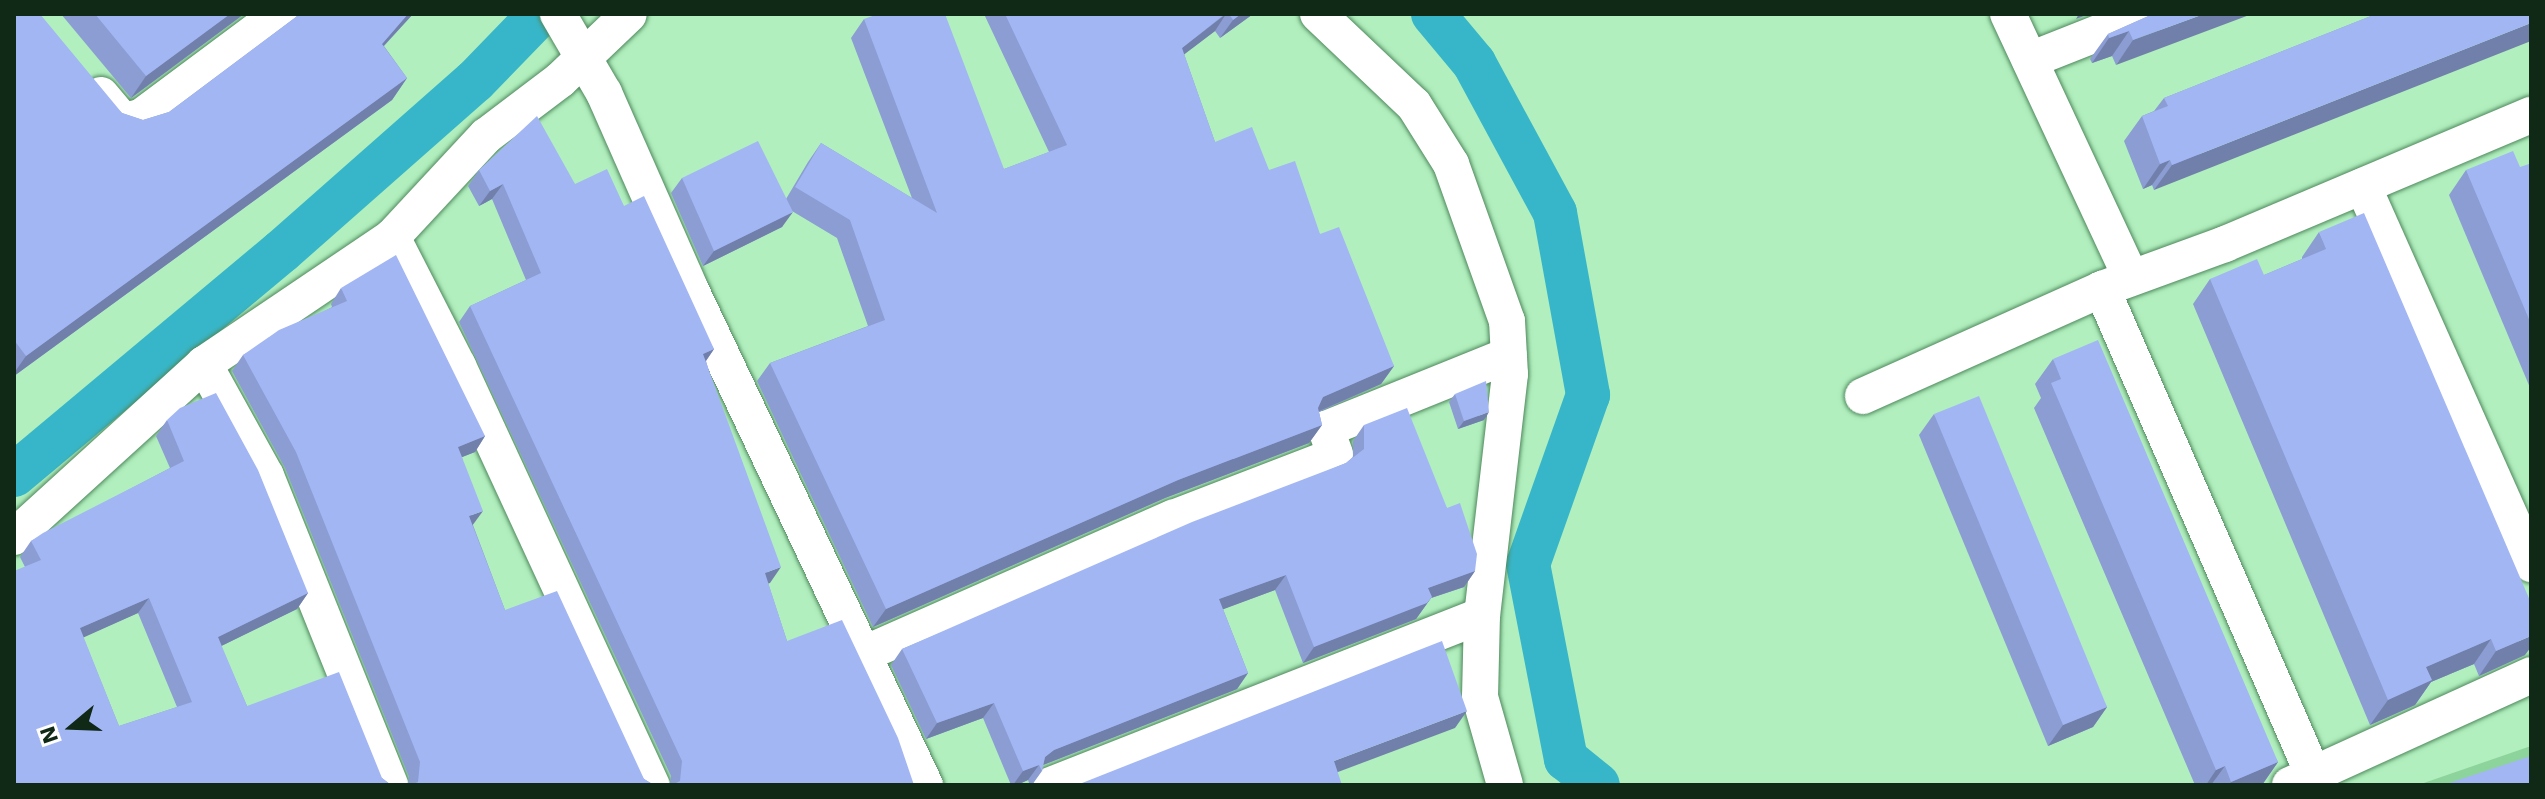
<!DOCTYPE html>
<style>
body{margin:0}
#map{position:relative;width:2545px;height:799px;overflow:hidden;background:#b1efbe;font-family:"Work Sans",sans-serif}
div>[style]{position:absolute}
.green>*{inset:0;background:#8dd39c}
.canal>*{height:44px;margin:-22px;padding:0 22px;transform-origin:22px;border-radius:22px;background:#38b6c9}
.roads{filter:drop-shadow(0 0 2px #4e885c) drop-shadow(0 0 2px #4e885c)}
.minor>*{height:36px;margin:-18px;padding:0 18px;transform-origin:18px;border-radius:18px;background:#fff}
.wall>*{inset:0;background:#8b9dd2}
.shaded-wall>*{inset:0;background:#717fab}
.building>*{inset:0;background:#a2b6f4}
span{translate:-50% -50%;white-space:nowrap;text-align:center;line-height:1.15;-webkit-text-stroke:8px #fefefe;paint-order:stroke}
.frame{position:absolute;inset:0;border:16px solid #102816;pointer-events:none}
.north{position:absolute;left:32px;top:687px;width:80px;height:80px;-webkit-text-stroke:6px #fefefe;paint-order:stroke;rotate:251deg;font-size:22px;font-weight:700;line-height:32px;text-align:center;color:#102816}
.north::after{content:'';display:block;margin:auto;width:28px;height:36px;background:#102816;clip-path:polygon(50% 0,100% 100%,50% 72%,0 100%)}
</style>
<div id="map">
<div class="green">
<i style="clip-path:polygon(2531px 746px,2531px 785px,2418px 785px)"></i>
</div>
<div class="canal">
<i style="left:1433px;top:14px;width:64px;rotate:50.1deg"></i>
<i style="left:1474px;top:63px;width:170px;rotate:61.6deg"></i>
<i style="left:1555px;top:213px;width:185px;rotate:79.7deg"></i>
<i style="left:1588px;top:395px;width:179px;rotate:109.5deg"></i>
<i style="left:1528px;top:564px;width:199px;rotate:79deg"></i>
<i style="left:1566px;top:759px;width:41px;rotate:39.1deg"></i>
<i style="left:14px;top:475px;width:349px;rotate:-39.9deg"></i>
<i style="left:282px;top:251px;width:257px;rotate:-41.4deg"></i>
<i style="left:475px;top:81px;width:93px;rotate:-45.9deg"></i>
</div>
<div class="roads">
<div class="minor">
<i style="left:558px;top:14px;width:91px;rotate:59.8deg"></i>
<i style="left:604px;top:93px;width:211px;rotate:66.2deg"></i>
<i style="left:689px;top:286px;width:552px;rotate:64.69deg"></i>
<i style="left:1318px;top:14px;width:132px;rotate:43.5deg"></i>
<i style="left:1414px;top:105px;width:70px;rotate:57.9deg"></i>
<i style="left:1451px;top:164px;width:167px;rotate:70.4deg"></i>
<i style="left:1507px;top:321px;width:53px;rotate:86.8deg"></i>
<i style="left:1510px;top:374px;width:243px;rotate:96.6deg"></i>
<i style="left:1482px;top:615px;width:82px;rotate:91.4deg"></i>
<i style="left:1480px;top:697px;width:91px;rotate:74.1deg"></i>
<i style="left:2008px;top:14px;width:291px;rotate:65deg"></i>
<i style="left:2030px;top:60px;width:125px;rotate:-21.6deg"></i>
<i style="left:101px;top:95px;width:34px;rotate:50deg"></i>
<i style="left:123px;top:121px;width:18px;rotate:-13deg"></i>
<i style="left:141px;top:117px;width:172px;rotate:-36.7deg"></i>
<i style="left:2363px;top:186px;width:414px;rotate:66deg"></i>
<i style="left:392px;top:237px;width:145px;rotate:62.9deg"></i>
<i style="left:458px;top:366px;width:462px;rotate:65.2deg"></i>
<i style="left:2102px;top:289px;width:529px;rotate:66.49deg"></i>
<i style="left:204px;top:364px;width:128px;rotate:61deg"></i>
<i style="left:266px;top:476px;width:333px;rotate:68.1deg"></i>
<i style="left:1863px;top:396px;width:262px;rotate:-24.1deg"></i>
<i style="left:2102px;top:289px;width:131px;rotate:-20.1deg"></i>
<i style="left:2225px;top:244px;width:332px;rotate:-22.9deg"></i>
<i style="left:14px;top:537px;width:257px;rotate:-42.3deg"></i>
<i style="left:204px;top:364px;width:227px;rotate:-34deg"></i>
<i style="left:392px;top:237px;width:138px;rotate:-47.1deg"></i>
<i style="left:486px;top:136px;width:93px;rotate:-37.1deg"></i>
<i style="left:560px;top:80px;width:95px;rotate:-43.7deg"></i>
<i style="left:864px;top:654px;width:338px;rotate:-23.8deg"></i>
<i style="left:1173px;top:518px;width:165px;rotate:-21deg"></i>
<i style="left:1327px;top:459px;width:9px;rotate:-32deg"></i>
<i style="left:1335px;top:454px;width:27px;rotate:-110deg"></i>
<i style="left:1326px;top:429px;width:197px;rotate:-22deg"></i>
<i style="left:1051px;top:785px;width:463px;rotate:-21.5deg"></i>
<i style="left:2290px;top:785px;width:265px;rotate:-24.5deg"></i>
</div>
</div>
<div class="wall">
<i style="clip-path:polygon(14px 14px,122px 113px,143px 120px,169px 112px,300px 14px,413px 14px,384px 46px,407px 78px,392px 100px,14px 376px)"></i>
<i style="clip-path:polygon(61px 14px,244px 14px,131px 98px)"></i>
<i style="clip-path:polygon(984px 14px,1253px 14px,1220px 38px,1215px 31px,1184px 54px,1215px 142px,1269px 170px,1320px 234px,1394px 366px,1381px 384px,1319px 412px,1322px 425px,1309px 443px,1165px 498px,873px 627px,757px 381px,770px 363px,868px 326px,837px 238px,792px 211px,782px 227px,703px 266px,671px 193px,682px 178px,786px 199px,808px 162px,821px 143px,912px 198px,851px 38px,864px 19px,1004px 169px,1049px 152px)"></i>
<i style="clip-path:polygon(2153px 14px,2116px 65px,2112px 56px,2092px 63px,2090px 59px,2108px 34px)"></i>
<i style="clip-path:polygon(2376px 14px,2154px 190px,2152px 185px,2143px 189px,2124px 141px,2142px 116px,2154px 111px,2164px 98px)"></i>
<i style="clip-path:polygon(2520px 167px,2531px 169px,2531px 390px,2449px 195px,2466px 170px)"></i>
<i style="clip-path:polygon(479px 170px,575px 184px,624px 206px,714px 349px,706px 361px,770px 583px,768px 583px,787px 641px,914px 785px,670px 785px,671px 776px,459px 322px,470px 306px,526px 280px,492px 199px,479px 206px,468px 186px)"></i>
<i style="clip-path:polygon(2319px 232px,2525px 655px,2479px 676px,2474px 664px,2431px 682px,2415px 705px,2370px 725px,2193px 304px,2210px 279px,2264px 275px,2302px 259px,2302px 257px)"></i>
<i style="clip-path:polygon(341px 288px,485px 436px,475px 452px,462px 457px,473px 525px,505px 610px,644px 779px,654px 785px,408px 785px,409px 777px,285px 468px,232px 371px,243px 355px,332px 307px,331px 304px)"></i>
<i style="clip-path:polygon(2053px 359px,2278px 762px,2262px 785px,2195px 785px,2034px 408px,2041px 398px,2035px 384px)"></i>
<i style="clip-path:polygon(1455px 394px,1484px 420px,1458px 429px,1449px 402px)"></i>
<i style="clip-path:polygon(1934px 414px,2107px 707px,2093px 727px,2048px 746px,1919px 435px)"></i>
<i style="clip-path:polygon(evenodd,167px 420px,308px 593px,297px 609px,221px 646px,247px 706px,382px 778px,391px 785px,14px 785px,25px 567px,20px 557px,31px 541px,170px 468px,156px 436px,167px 420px,138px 613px,177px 707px,119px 726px,83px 637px,138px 613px)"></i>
<i style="clip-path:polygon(1364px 425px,1447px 508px,1475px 571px,1464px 587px,1431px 598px,1416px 619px,1303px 663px,1275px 590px,1223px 609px,1248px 673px,1237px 689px,1043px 765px,1042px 771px,1032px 785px,1030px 785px,1028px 780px,1017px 785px,1011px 785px,983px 718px,926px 739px,891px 665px,902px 649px,1346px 463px,1353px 457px,1353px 441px)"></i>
</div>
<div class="shaded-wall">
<i style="clip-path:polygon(230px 14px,244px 14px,131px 98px,146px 76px)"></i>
<i style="clip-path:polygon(408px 14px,413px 14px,366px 65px,382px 44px)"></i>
<i style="clip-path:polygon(1226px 14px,1215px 31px,1169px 66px,1182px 48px)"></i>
<i style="clip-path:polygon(1241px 14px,1253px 14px,1220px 38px,1233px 20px)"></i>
<i style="clip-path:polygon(2079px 14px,2089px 14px,2076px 19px)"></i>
<i style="clip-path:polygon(2204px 14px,2252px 14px,2116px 65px,2133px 40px)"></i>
<i style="clip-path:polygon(2531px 23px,2531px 41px,2154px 190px,2172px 165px)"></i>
<i style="clip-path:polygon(2129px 31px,2112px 56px,2092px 63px,2109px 38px)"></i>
<i style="clip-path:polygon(407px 78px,392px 100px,14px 376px,14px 373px,26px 356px)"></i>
<i style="clip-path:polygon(2170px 160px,2152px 185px,2143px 189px,2160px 164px)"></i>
<i style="clip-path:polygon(503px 184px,492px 199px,479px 206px,490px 191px)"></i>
<i style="clip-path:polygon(793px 212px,782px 227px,703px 266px,714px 251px)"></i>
<i style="clip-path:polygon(714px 349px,703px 365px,703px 354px)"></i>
<i style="clip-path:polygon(1394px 366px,1381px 384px,1310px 415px,1323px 397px)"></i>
<i style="clip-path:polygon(1489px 412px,1484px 420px,1458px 429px,1464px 421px)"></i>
<i style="clip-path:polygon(1322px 425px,1309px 443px,1165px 498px,873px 627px,886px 609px,1178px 480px)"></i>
<i style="clip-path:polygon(485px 436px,475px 452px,447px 463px,458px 447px)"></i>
<i style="clip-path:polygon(483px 511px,472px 526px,469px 516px)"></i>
<i style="clip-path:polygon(781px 567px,770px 583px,754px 588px,765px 573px)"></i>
<i style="clip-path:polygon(1475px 571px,1464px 587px,1431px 598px,1416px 619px,1303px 663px,1314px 647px,1428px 588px)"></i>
<i style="clip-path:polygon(1286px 575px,1275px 590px,1208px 615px,1219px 599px)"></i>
<i style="clip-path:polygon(308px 593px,297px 609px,207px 653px,218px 637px)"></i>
<i style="clip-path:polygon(149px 598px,138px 613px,69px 644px,80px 628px)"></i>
<i style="clip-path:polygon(2531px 636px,2531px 647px,2525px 655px,2479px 676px,2496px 651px)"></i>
<i style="clip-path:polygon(2491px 639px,2474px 664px,2431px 682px,2415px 705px,2370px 725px,2388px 700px,2426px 667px)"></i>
<i style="clip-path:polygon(1248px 673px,1237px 689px,1043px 765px,1045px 757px,1054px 750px)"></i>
<i style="clip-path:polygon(994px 703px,983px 718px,926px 739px,937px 723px)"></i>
<i style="clip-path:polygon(2107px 707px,2093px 727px,2048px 746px,2063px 725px)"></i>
<i style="clip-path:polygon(1467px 711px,1455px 728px,1322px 778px,1334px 761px)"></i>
<i style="clip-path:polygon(2278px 762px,2262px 785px,2229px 785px,2231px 782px)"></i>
<i style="clip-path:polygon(1039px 765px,1028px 780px,1017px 785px,1013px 785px,1023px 771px)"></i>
<i style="clip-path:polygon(2225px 766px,2211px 785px,2206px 785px,2216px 770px)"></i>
</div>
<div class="building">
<i style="clip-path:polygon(14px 14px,40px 14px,122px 113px,143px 120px,169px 112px,300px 14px,408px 14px,382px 44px,407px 78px,26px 356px,14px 340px)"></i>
<i style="clip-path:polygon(95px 14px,230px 14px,146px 76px)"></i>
<i style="clip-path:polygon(878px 14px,945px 14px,1004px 169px,1067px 145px,1005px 14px,1225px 14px,1182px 48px,1215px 142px,1252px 127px,1269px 170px,1295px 161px,1320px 234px,1339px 227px,1394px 366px,1323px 397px,1318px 408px,1322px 425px,1178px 480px,886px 609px,770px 363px,885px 320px,850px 220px,795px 187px,821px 143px,937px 213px,864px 19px)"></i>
<i style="clip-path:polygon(1229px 14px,1241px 14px,1233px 20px)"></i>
<i style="clip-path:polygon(2153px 14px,2204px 14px,2133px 40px,2129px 31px,2109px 38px,2108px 34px)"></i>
<i style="clip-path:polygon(2376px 14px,2531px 14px,2531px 23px,2172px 165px,2170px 160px,2160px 164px,2142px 116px,2168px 106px,2164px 98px)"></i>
<i style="clip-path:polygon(537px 116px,575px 184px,607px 169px,624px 206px,644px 196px,714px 349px,703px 354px,781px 567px,765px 573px,787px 641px,842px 620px,898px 738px,914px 785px,672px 785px,680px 781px,682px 761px,470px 306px,541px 273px,503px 184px,490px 191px,479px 170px)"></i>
<i style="clip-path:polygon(758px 141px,793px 212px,714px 251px,682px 178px)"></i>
<i style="clip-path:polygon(2513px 151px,2520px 167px,2529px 164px,2531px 169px,2531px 324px,2466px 170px)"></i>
<i style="clip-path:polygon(2364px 213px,2531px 603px,2531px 636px,2496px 651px,2491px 639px,2426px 667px,2432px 680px,2388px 700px,2210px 279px,2257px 259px,2264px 275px,2326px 249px,2319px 232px)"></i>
<i style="clip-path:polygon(396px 255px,485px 436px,458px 447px,483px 511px,469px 516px,505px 610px,557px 591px,644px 779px,654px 785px,411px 785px,418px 782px,420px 762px,296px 452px,243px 355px,279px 330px,347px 301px,341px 288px)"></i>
<i style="clip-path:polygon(2098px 340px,2278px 762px,2231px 782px,2225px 766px,2216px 770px,2051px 383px,2061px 379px,2053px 359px)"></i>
<i style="clip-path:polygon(1486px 381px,1489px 412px,1464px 421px,1455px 394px)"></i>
<i style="clip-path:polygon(evenodd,216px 393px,258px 470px,308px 593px,218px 637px,247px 706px,339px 672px,382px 778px,391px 785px,30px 785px,29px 783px,25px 785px,14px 785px,14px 571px,41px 560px,31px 541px,43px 533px,184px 461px,167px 420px,180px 408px,216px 393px,149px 598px,192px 702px,119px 726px,80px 628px,149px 598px)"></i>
<i style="clip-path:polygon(1979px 396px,2107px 707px,2063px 725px,1934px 414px)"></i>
<i style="clip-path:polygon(1407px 408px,1447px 508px,1460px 503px,1477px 554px,1475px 571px,1428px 588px,1432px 597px,1427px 603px,1314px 647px,1286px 575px,1219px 599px,1248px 673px,1054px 750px,1045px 757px,1042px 771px,1039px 765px,1023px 771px,994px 703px,937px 723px,902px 649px,1192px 522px,1346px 463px,1364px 449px,1364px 425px)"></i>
<i style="clip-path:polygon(1442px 641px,1467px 711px,1334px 761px,1342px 785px,1077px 785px)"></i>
<i style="clip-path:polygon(2531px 756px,2531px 785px,2443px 785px)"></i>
</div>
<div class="frame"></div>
<div class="north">N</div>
</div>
